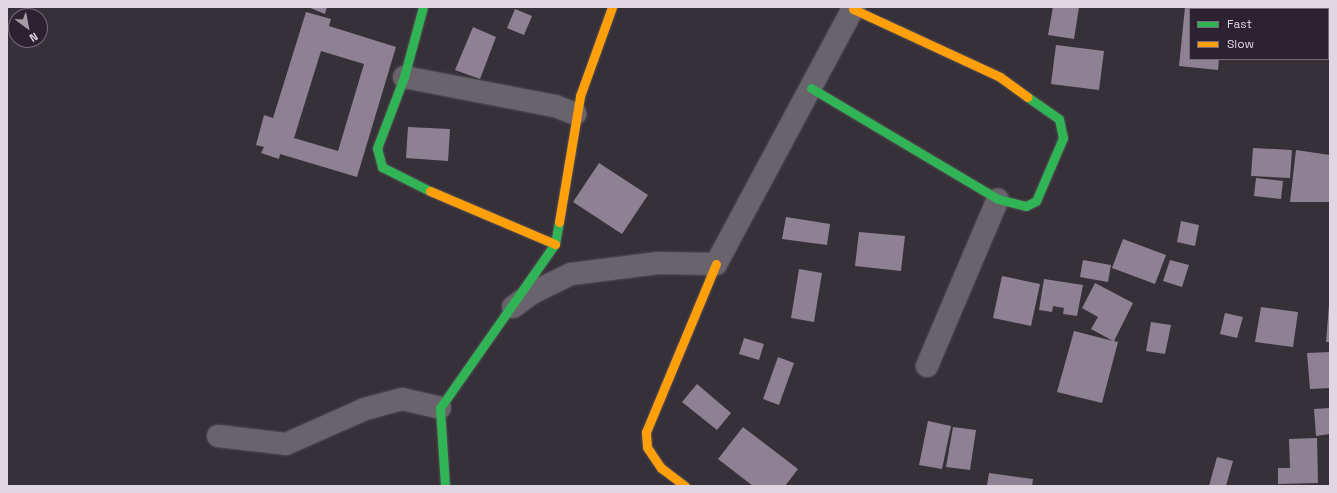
<!DOCTYPE html>
<style>
body{margin:0}
#map{position:relative;width:1337px;height:493px;overflow:hidden;background:#363038;font-family:"Space Grotesk",sans-serif}
div>[style]{position:absolute}
.building>*{inset:0;background:#8f8194}
.roads{filter:drop-shadow(0 0 1px #544e56) drop-shadow(0 0 1px #544e56)}
.street>*{height:22px;margin:-11px;padding:0 11px;transform-origin:11px;border-radius:11px;background:#69646b}
.fast>*{height:9px;margin:-4.5px;padding:0 4.5px;transform-origin:4.5px;border-radius:4.5px;background:#30b455}
.slow>*{height:9px;margin:-4.5px;padding:0 4.5px;transform-origin:4.5px;border-radius:4.5px;background:#ff9f0a}
span{translate:-50% -50%;white-space:nowrap;text-align:center;line-height:1.15;-webkit-text-stroke:4px #2d2232;paint-order:stroke}
.frame{position:absolute;inset:0;border:8px solid #ded7e2;pointer-events:none}
.legend{position:absolute;left:1189px;top:8px;width:140px;height:52px;box-sizing:border-box;background:#2d2232;border:1px solid #746a78;margin:0;padding:5px 7px;list-style:none;font-size:12px;color:#ded7e2}
.legend li{display:flex;align-items:center;gap:8px;height:20px}
.legend b{width:20px;border:1px solid #746a78}
.north{position:absolute;left:8px;top:8px;width:40px;height:40px;box-sizing:border-box;background:#2d2232;border:1px solid #746a78;border-radius:50%;rotate:148deg;font-size:11px;font-weight:700;line-height:16px;text-align:center;color:#ded7e2}
.north::after{content:'';display:block;margin:auto;width:14px;height:18px;background:#a39da6;clip-path:polygon(50% 0,100% 100%,50% 72%,0 100%)}
</style>
<div id="map">
<div class="building">
<i style="clip-path:polygon(308px 7px,327px 7px,325px 14px)"></i>
<i style="clip-path:polygon(1053px 7px,1079px 7px,1074px 39px,1048px 35px)"></i>
<i style="clip-path:polygon(1185px 7px,1225px 7px,1190px 9px,1190px 59px,1219px 59px,1218px 70px,1179px 66px)"></i>
<i style="clip-path:polygon(1248px 7px,1268px 7px,1247px 9px)"></i>
<i style="clip-path:polygon(1283px 7px,1309px 7px,1308px 9px)"></i>
<i style="clip-path:polygon(515px 9px,532px 16px,524px 35px,507px 28px)"></i>
<i style="clip-path:polygon(1328px 9px,1330px 10px,1330px 47px,1328px 47px)"></i>
<i style="clip-path:polygon(evenodd,306px 12px,331px 19px,329px 26px,396px 47px,357px 177px,280px 154px,279px 159px,261px 153px,264px 147px,256px 145px,264px 115px,273px 118px,306px 12px,321px 51px,364px 64px,338px 151px,294px 138px,321px 51px)"></i>
<i style="clip-path:polygon(473px 27px,496px 37px,480px 79px,455px 70px)"></i>
<i style="clip-path:polygon(1056px 45px,1104px 51px,1099px 90px,1051px 84px)"></i>
<i style="clip-path:polygon(408px 127px,450px 129px,448px 161px,406px 158px)"></i>
<i style="clip-path:polygon(1253px 148px,1292px 150px,1290px 178px,1251px 176px)"></i>
<i style="clip-path:polygon(1296px 150px,1330px 155px,1330px 202px,1290px 202px)"></i>
<i style="clip-path:polygon(599px 163px,648px 195px,622px 234px,573px 202px)"></i>
<i style="clip-path:polygon(1256px 178px,1283px 181px,1281px 199px,1254px 196px)"></i>
<i style="clip-path:polygon(786px 217px,830px 224px,827px 245px,782px 239px)"></i>
<i style="clip-path:polygon(1181px 221px,1199px 225px,1195px 246px,1177px 242px)"></i>
<i style="clip-path:polygon(859px 232px,905px 236px,901px 271px,855px 266px)"></i>
<i style="clip-path:polygon(1123px 239px,1166px 255px,1155px 284px,1112px 268px)"></i>
<i style="clip-path:polygon(1083px 260px,1111px 265px,1108px 282px,1080px 277px)"></i>
<i style="clip-path:polygon(1170px 260px,1189px 265px,1182px 287px,1163px 281px)"></i>
<i style="clip-path:polygon(799px 269px,822px 273px,814px 322px,791px 318px)"></i>
<i style="clip-path:polygon(1002px 276px,1040px 284px,1031px 326px,993px 318px)"></i>
<i style="clip-path:polygon(1044px 279px,1083px 285px,1077px 316px,1063px 314px,1064px 308px,1053px 306px,1052px 312px,1039px 310px)"></i>
<i style="clip-path:polygon(1095px 283px,1133px 303px,1114px 341px,1118px 342px,1102px 403px,1057px 392px,1074px 331px,1113px 341px,1091px 329px,1098px 317px,1082px 308px)"></i>
<i style="clip-path:polygon(1329px 305px,1330px 305px,1330px 342px,1326px 342px)"></i>
<i style="clip-path:polygon(1261px 307px,1298px 312px,1293px 347px,1255px 342px)"></i>
<i style="clip-path:polygon(1225px 313px,1243px 317px,1237px 338px,1220px 334px)"></i>
<i style="clip-path:polygon(1151px 322px,1171px 325px,1165px 354px,1146px 351px)"></i>
<i style="clip-path:polygon(744px 338px,764px 344px,759px 360px,739px 354px)"></i>
<i style="clip-path:polygon(1330px 352px,1330px 388px,1310px 389px,1307px 353px)"></i>
<i style="clip-path:polygon(778px 357px,794px 363px,779px 405px,763px 399px)"></i>
<i style="clip-path:polygon(697px 384px,731px 413px,717px 430px,682px 402px)"></i>
<i style="clip-path:polygon(1330px 408px,1330px 434px,1316px 436px,1314px 409px)"></i>
<i style="clip-path:polygon(928px 421px,951px 426px,942px 469px,919px 465px)"></i>
<i style="clip-path:polygon(743px 427px,798px 469px,785px 486px,753px 486px,718px 459px)"></i>
<i style="clip-path:polygon(953px 427px,976px 430px,970px 470px,946px 467px)"></i>
<i style="clip-path:polygon(1317px 438px,1318px 483px,1278px 484px,1278px 468px,1290px 468px,1289px 439px)"></i>
<i style="clip-path:polygon(1217px 457px,1233px 461px,1226px 486px,1209px 486px)"></i>
<i style="clip-path:polygon(989px 473px,1033px 479px,1032px 486px,987px 486px)"></i>
</div>
<div class="roads">
<div class="street">
<i style="left:404px;top:77px;width:154px;rotate:10.9deg"></i>
<i style="left:555px;top:106px;width:22px;rotate:21deg"></i>
<i style="left:513px;top:307px;width:24px;rotate:-36deg"></i>
<i style="left:532px;top:293px;width:43px;rotate:-26deg"></i>
<i style="left:571px;top:274px;width:88px;rotate:-7.2deg"></i>
<i style="left:658px;top:263px;width:58px;rotate:1deg"></i>
<i style="left:716px;top:264px;width:292px;rotate:-61.8deg"></i>
<i style="left:927px;top:366px;width:181px;rotate:-67deg"></i>
<i style="left:218px;top:436px;width:68px;rotate:6.7deg"></i>
<i style="left:286px;top:444px;width:86px;rotate:-23.9deg"></i>
<i style="left:365px;top:409px;width:38px;rotate:-15deg"></i>
<i style="left:402px;top:399px;width:39px;rotate:13deg"></i>
</div>
<div class="fast">
<i style="left:423px;top:7px;width:73px;rotate:105.2deg"></i>
<i style="left:404px;top:77px;width:76px;rotate:110.8deg"></i>
<i style="left:377px;top:148px;width:20px;rotate:75deg"></i>
<i style="left:382px;top:167px;width:54px;rotate:26.6deg"></i>
<i style="left:811px;top:88px;width:217px;rotate:30.7deg"></i>
<i style="left:998px;top:199px;width:29px;rotate:14deg"></i>
<i style="left:1026px;top:206px;width:11px;rotate:-27deg"></i>
<i style="left:1036px;top:201px;width:69px;rotate:-66.8deg"></i>
<i style="left:1063px;top:138px;width:19px;rotate:-102deg"></i>
<i style="left:1059px;top:119px;width:38px;rotate:-145deg"></i>
<i style="left:445px;top:486px;width:78px;rotate:-93.7deg"></i>
<i style="left:440px;top:408px;width:200px;rotate:-55deg"></i>
<i style="left:555px;top:244px;width:22px;rotate:-80deg"></i>
</div>
<div class="slow">
<i style="left:853px;top:9px;width:162px;rotate:24.8deg"></i>
<i style="left:1000px;top:77px;width:34px;rotate:36deg"></i>
<i style="left:430px;top:191px;width:136px;rotate:23deg"></i>
<i style="left:559px;top:222px;width:128px;rotate:-80.5deg"></i>
<i style="left:580px;top:96px;width:95px;rotate:-70.2deg"></i>
<i style="left:685px;top:486px;width:30px;rotate:-143deg"></i>
<i style="left:661px;top:468px;width:25px;rotate:-124deg"></i>
<i style="left:647px;top:447px;width:15px;rotate:-94deg"></i>
<i style="left:646px;top:432px;width:182px;rotate:-67.4deg"></i>
</div>
</div>
<div class="frame"></div>
<ul class="legend">
<li><b style="height:5px;background:#30b455"></b>Fast</li>
<li><b style="height:5px;background:#ff9f0a"></b>Slow</li>
</ul>
<div class="north">N</div>
</div>
